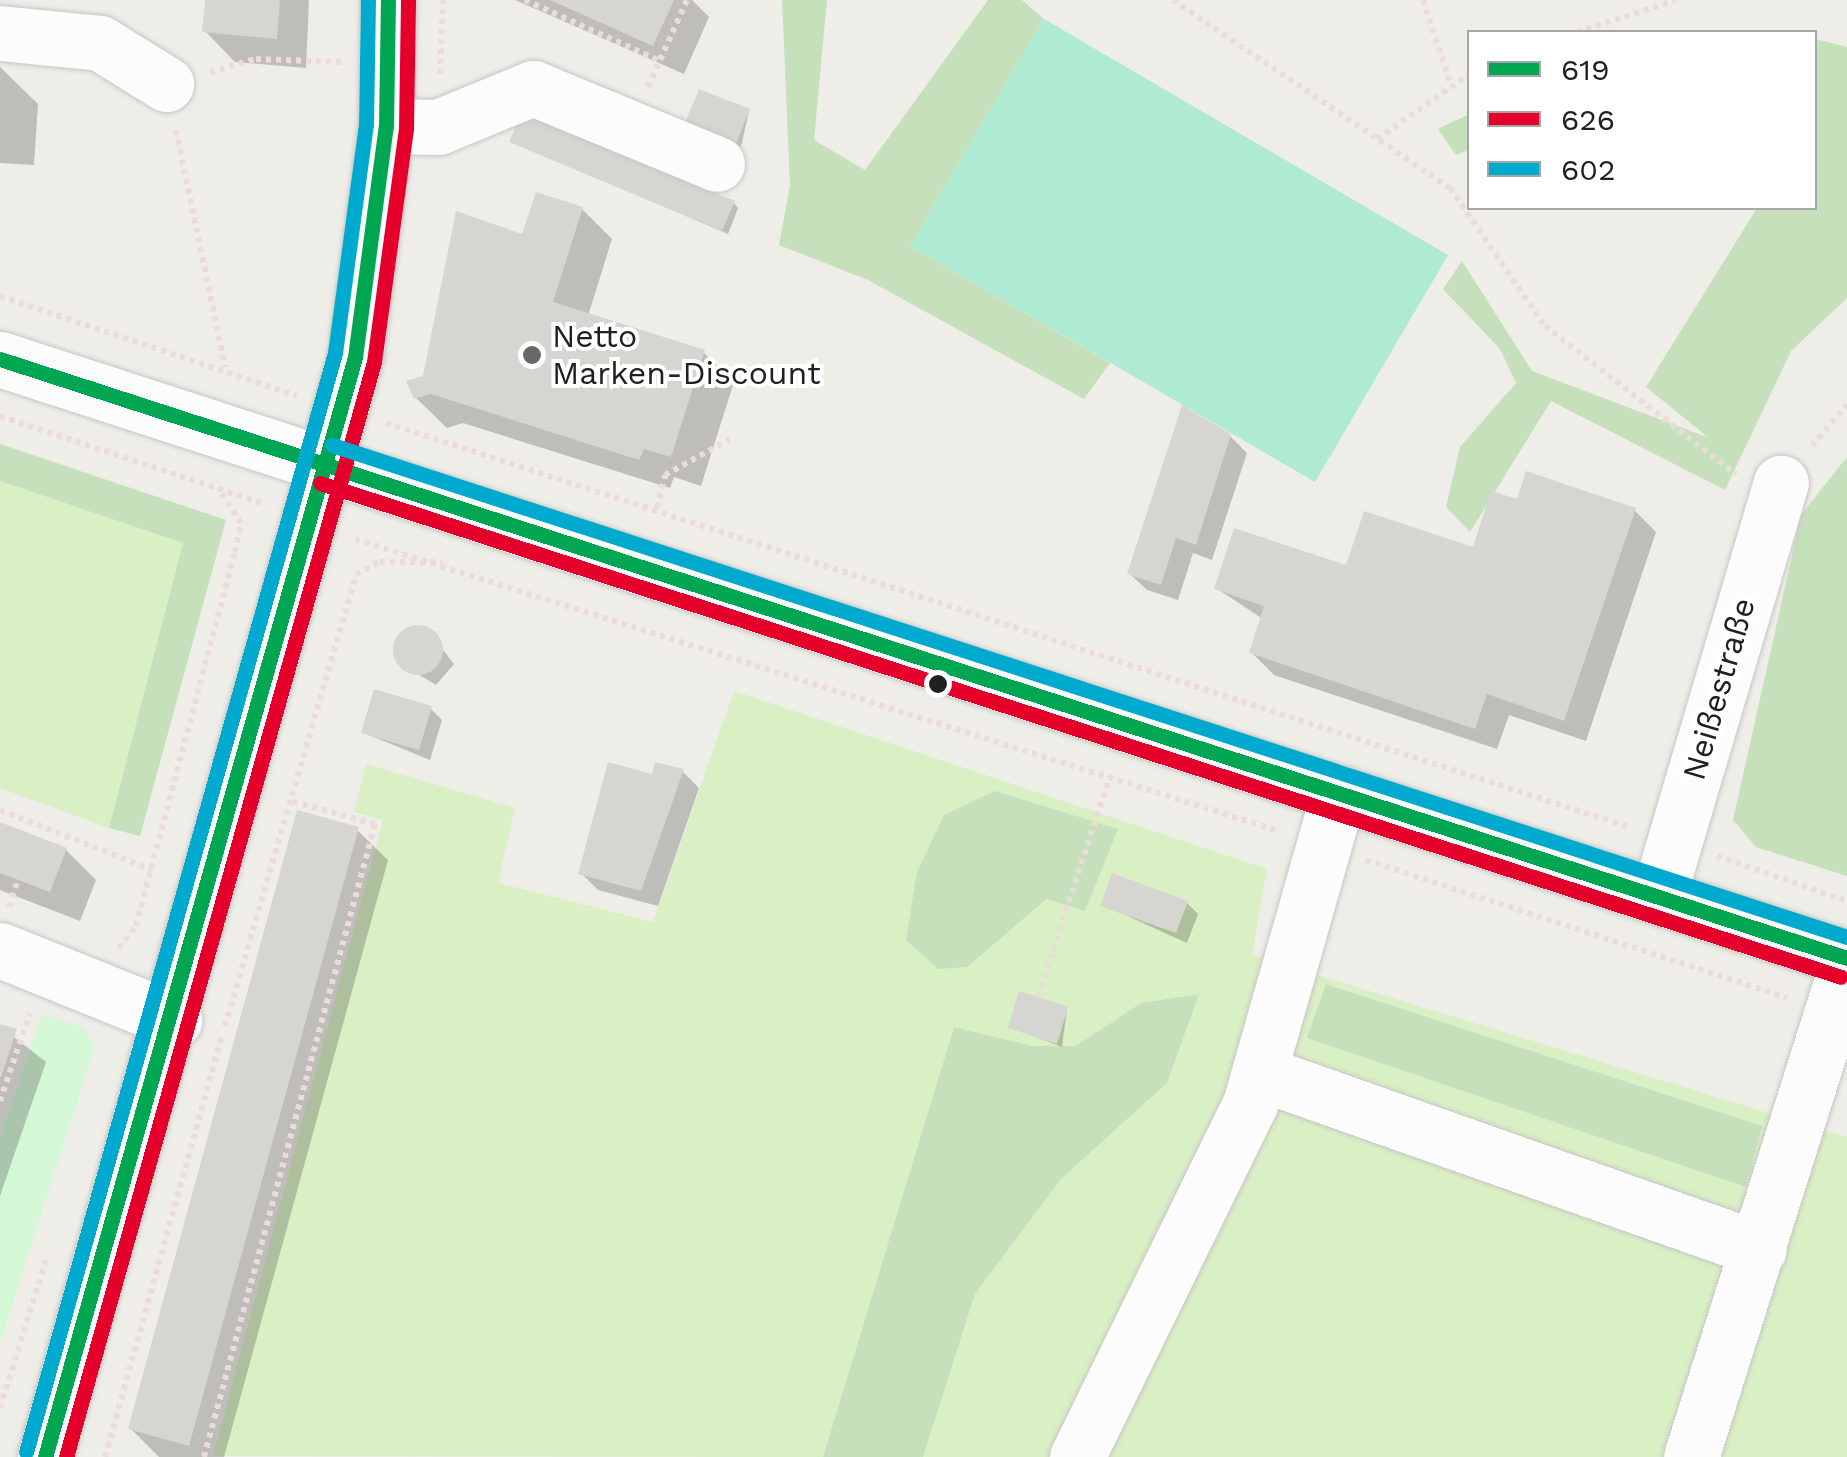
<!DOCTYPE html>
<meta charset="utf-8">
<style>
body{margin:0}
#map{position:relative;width:1847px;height:1457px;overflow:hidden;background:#eeede8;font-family:"Work Sans",sans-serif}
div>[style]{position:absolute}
.grass>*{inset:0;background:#d9efc4}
.forest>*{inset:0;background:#c6e0bb}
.park>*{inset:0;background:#d4f7d6}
.pitch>*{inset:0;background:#afead3}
.shadow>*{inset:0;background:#0003}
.building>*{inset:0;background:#d7d5d1}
.round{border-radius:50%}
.path>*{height:6px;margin-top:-3px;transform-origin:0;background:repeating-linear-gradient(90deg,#ecdcd9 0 5px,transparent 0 10px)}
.roads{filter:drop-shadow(0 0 2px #c7c6c4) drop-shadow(0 0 2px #c7c6c4)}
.minor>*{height:55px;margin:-27.5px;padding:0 27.5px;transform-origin:27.5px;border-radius:27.5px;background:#fcfcfc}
.bus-1>*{height:15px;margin:-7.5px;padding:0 7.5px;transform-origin:7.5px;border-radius:7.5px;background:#00a651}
.bus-2>*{height:15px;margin:-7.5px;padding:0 7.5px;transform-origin:7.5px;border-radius:7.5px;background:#e4002b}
.bus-3>*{height:15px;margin:-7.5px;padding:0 7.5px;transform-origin:7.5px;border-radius:7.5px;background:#00a9ce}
.dots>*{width:28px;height:28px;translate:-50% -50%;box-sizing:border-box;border:5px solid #fff;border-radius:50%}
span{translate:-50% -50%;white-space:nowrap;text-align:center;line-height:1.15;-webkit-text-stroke:8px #fff;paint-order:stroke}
.poi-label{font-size:32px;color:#202020}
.left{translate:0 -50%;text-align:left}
.street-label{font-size:32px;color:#202020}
.legend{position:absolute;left:1467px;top:30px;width:350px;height:180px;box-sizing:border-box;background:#fff;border:2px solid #a6a6a6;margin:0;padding:12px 18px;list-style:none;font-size:30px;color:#202020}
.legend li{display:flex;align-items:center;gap:20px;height:50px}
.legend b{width:50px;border:2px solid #a6a6a6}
</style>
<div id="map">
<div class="grass">
<i style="clip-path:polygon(0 481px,183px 543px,109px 828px,0 788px)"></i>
<i style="clip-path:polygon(evenodd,734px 691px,1267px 869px,1252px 955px,1847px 1137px,1847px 1457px,923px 1457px,975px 1294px,1061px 1179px,1167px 1083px,1198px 994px,1141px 1003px,1076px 1046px,1032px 1046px,954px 1027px,823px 1457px,213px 1456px,383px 820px,354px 812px,366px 764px,515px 808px,498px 883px,653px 922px,734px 691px,944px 815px,1048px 899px,967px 967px,944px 815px,734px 691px,1327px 984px,1761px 1126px,1746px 1186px,1308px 1038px,1327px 984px)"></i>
</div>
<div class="forest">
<i style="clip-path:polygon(782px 0,827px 0,814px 140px,865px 170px,988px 0,1022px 0,1044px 19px,910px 246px,1110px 363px,1084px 399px,868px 280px,779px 245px,790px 185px)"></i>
<i style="clip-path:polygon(1815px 39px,1847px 47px,1847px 298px,1791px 351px,1725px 490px,1551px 401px,1470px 532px,1446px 507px,1460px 447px,1516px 383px,1500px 349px,1443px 289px,1462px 261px,1532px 371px,1709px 438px,1646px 387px,1757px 208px,1814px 208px)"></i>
<i style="clip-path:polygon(1469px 114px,1469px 150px,1456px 155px,1438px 129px)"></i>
<i style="clip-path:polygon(0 444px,226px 520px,140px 836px,109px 828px,183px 543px,0 481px)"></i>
<i style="clip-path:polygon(1847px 457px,1847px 876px,1756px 847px,1733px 820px,1801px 515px)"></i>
<i style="clip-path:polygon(995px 791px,1118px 829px,1085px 911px,1047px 899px,967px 967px,938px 969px,906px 940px,917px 872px,944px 815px)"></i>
<i style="clip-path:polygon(1326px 984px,1762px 1126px,1746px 1187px,1307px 1038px)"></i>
<i style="clip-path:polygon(1199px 994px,1167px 1083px,1061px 1179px,975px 1294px,923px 1457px,823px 1457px,954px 1027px,1032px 1046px,1076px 1046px,1141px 1003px)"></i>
</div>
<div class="park">
<i style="clip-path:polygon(42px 1014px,83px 1027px,95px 1046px,0 1343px,0 1137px)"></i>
</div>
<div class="pitch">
<i style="clip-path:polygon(1044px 19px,1448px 255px,1315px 482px,910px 246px)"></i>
</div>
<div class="shadow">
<i style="clip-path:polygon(207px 0,309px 0,306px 68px,235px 62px,205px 31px)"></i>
<i style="clip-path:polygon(515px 0,692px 0,709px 17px,684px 74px)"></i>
<i style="clip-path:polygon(0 67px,38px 104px,34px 165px,0 163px)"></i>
<i style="clip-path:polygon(749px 111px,741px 147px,693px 128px)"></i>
<i style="clip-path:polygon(512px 141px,734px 203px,738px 208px,728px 234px)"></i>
<i style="clip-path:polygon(582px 209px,612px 239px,588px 316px,703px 352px,734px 382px,701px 486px,674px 477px,670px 488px,463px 423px,447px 428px,416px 398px,524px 237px)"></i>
<i style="clip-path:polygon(1230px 436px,1247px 453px,1212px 560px,1193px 553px,1178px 600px,1147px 590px,1130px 574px)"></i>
<i style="clip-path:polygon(1518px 503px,1634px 510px,1656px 532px,1586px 741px,1509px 715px,1497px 749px,1274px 675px,1252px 653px,1263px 619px,1216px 588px,1474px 551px)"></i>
<i style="clip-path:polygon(427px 629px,454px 664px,436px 685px,398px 662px,400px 634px)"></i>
<i style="clip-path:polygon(431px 709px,442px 720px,430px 760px,364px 733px)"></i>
<i style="clip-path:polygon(682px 771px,699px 788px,658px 906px,598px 890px,581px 873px,654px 777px)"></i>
<i style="clip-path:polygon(0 825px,66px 850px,96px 880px,80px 921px,0 890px)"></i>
<i style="clip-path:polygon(357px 830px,388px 860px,224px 1457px,159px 1457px,131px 1429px)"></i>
<i style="clip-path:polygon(1187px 903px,1198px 914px,1187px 943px,1103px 905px)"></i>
<i style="clip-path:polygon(1067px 1009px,1062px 1047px,1010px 1027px)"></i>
<i style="clip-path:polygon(0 1026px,46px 1062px,0 1196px)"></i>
</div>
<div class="building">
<i style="clip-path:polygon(205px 0,280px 0,277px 39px,202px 32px)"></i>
<i style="clip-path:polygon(550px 0,674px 0,653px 46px)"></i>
<i style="clip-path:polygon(699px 89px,750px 109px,736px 144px,685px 123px)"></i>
<i style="clip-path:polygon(522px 112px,735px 201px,722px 231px,509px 142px)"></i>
<i style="clip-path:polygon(536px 192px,583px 207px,553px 302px,705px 350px,671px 457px,644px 449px,639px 460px,431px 394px,414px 399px,406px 381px,423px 376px,456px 211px,522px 234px)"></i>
<i style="clip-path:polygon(1182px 405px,1231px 434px,1196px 545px,1176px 538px,1161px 585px,1127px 574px)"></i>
<i style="clip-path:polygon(1526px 471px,1636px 508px,1564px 721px,1487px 694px,1475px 729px,1249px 653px,1264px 606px,1214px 589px,1234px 528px,1346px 565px,1364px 511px,1473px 547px,1491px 491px,1517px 499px)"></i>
<i class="round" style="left:393px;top:625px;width:50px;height:50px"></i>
<i style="clip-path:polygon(374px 689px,432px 706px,419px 750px,361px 733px)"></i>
<i style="clip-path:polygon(608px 762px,652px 774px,655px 762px,684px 769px,641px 891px,578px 874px)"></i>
<i style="clip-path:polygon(297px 810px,359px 827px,189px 1446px,128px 1429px)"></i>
<i style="clip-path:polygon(0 822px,67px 848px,50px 892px,0 873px)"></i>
<i style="clip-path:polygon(1112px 873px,1188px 901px,1176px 933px,1100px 906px)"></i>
<i style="clip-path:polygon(1019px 991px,1068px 1007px,1057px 1044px,1008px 1028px)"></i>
<i style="clip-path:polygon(0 1024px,17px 1029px,1px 1077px,0 1077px)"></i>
</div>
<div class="path">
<i style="left:525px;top:0;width:148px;rotate:24.3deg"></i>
<i style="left:1173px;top:0;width:335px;rotate:34.2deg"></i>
<i style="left:1450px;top:188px;width:168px;rotate:55.5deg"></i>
<i style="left:1545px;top:326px;width:242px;rotate:37.8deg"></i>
<i style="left:1423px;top:0;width:89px;rotate:71.8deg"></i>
<i style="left:1577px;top:32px;width:104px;rotate:-17.9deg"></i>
<i style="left:210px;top:72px;width:48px;rotate:-15.8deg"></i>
<i style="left:256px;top:59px;width:85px;rotate:2deg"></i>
<i style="left:440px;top:74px;width:74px;rotate:-87.7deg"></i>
<i style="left:648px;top:87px;width:95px;rotate:-65.9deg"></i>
<i style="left:176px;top:130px;width:242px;rotate:78.3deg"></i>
<i style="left:1377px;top:139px;width:113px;rotate:-35deg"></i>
<i style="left:0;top:296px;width:313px;rotate:18.6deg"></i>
<i style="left:0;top:416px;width:278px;rotate:18.4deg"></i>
<i style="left:386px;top:423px;width:1307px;rotate:18.01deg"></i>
<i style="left:1812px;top:446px;width:54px;rotate:-49.5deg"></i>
<i style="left:657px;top:508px;width:34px;rotate:-76deg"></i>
<i style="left:665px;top:475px;width:74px;rotate:-29deg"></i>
<i style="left:355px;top:539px;width:969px;rotate:17.54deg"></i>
<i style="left:0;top:810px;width:163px;rotate:21.5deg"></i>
<i style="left:1717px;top:856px;width:138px;rotate:19.1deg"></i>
<i style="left:1366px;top:860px;width:443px;rotate:18.1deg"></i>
<i style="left:9px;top:907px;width:28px;rotate:-72deg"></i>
<i style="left:119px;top:948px;width:28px;rotate:-52deg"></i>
<i style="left:136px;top:926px;width:387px;rotate:-75.2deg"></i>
<i style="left:235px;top:552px;width:30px;rotate:-78deg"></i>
<i style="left:241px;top:523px;width:37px;rotate:-123deg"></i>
<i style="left:1038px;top:997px;width:232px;rotate:-72deg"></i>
<i style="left:225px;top:1026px;width:471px;rotate:-73.8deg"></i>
<i style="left:356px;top:574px;width:27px;rotate:-27deg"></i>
<i style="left:380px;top:562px;width:62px"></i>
<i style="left:0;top:1101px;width:93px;rotate:-71.2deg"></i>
<i style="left:0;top:1408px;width:155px;rotate:-72.7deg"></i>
<i style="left:105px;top:1457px;width:435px;rotate:-74.5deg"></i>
<i style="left:204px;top:1457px;width:656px;rotate:-74.88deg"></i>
<i style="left:375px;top:824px;width:90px;rotate:-164.6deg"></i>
</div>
<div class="roads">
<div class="minor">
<i style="left:0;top:33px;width:100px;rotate:5.7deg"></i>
<i style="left:100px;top:43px;width:78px;rotate:31.8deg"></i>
<i style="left:386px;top:126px;width:52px;rotate:1.1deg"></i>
<i style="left:438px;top:127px;width:103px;rotate:-22.3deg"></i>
<i style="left:533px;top:88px;width:199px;rotate:22.4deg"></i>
<i style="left:0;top:359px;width:1942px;rotate:17.97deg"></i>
<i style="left:1659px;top:894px;width:429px;rotate:-73.5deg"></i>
<i style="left:0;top:950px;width:188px;rotate:21.9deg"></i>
<i style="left:1260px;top:1073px;width:529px;rotate:19.43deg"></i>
<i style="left:45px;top:1457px;width:1143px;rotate:-74.26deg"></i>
<i style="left:355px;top:357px;width:233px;rotate:-82.4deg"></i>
<i style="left:386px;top:126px;width:126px;rotate:-89.1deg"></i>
<i style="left:1077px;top:1457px;width:393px;rotate:-63.9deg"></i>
<i style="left:1250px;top:1104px;width:324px;rotate:-74.1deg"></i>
<i style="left:1691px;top:1457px;width:517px;rotate:-72.44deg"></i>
</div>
</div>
<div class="bus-1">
<i style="left:0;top:359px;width:1942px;rotate:17.97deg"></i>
<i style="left:45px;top:1457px;width:1143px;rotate:-74.26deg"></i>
<i style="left:355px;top:357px;width:233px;rotate:-82.4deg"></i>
<i style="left:386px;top:126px;width:126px;rotate:-89.1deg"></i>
</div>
<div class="bus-2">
<i style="left:320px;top:483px;width:1599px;rotate:17.99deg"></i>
<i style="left:66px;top:1457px;width:1137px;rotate:-74.29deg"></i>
<i style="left:374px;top:362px;width:235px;rotate:-82.2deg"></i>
<i style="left:406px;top:129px;width:129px;rotate:-89.1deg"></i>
</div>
<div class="bus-3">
<i style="left:332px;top:445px;width:1593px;rotate:17.99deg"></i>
<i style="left:26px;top:1452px;width:1142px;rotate:-74.3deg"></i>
<i style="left:335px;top:353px;width:230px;rotate:-82.3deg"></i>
<i style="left:366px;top:125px;width:125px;rotate:-89.1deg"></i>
</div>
<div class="dots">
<i style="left:532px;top:355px;background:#686866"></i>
<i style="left:938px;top:684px;background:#202020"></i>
</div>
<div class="poi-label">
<span class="left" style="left:552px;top:355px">Netto<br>Marken-Discount</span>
</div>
<div class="street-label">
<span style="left:1719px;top:689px;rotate:-74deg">Neißestraße</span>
</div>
<ul class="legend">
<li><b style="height:12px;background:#00a651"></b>619</li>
<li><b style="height:12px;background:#e4002b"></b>626</li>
<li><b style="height:12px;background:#00a9ce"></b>602</li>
</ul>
</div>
